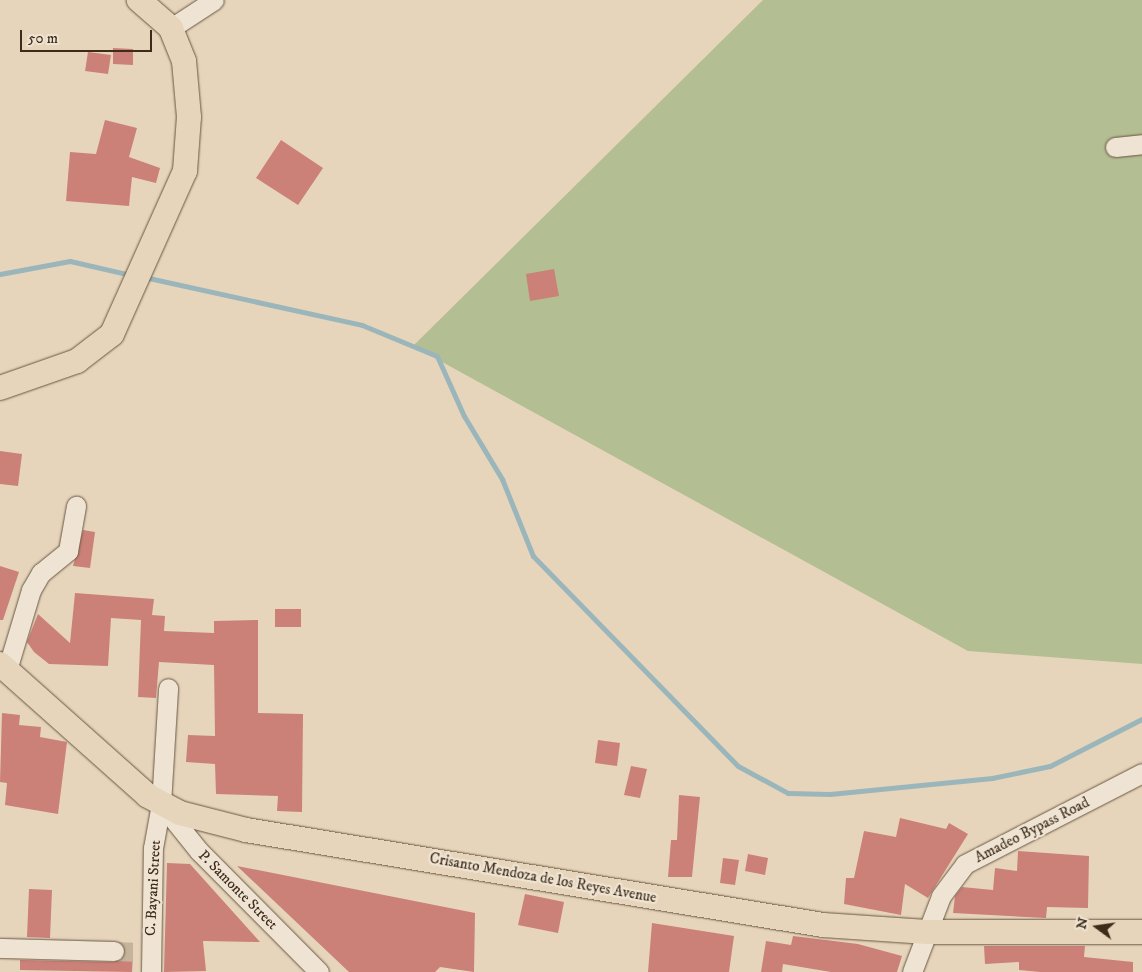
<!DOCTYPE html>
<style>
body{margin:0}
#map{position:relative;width:1142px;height:972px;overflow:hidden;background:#e7d5bb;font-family:"IM FELL DW Pica",serif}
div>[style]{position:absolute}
.green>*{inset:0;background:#b3be92}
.stream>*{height:5px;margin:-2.5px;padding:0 2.5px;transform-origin:2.5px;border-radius:2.5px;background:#9bb6ba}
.building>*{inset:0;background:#cb8078}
.minor-tunnel>*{height:19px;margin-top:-9.5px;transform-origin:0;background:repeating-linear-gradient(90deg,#c5b39b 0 19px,transparent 0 28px)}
.roads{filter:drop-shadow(0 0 1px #685643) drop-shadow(0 0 1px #685643)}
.minor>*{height:19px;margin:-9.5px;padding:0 9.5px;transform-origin:9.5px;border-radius:9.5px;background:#efe4d3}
.major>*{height:24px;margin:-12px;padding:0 12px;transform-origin:12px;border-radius:12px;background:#e7d5bb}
span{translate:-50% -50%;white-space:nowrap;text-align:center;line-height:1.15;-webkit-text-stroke:4.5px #efe4d3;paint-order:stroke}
.street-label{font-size:15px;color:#3e2c1b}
.north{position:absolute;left:1072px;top:902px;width:50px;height:50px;-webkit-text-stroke:4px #efe4d3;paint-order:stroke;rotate:284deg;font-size:14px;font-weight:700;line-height:20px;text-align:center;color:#3e2c1b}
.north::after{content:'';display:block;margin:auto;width:18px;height:22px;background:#3e2c1b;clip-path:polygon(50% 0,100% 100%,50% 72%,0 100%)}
.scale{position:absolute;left:20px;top:30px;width:132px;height:22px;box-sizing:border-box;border:2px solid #3e2c1b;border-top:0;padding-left:6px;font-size:15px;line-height:18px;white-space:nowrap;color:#3e2c1b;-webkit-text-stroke:4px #efe4d3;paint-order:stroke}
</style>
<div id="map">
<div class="green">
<i style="clip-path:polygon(763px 0,1142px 0,1142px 664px,968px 651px,413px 346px)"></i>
</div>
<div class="stream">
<i style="left:0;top:274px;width:71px;rotate:-10.5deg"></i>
<i style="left:70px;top:261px;width:63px;rotate:12.9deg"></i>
<i style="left:144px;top:277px;width:223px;rotate:12.4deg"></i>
<i style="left:362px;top:325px;width:81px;rotate:22.5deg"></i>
<i style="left:437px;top:356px;width:66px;rotate:65.8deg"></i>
<i style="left:464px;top:416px;width:74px;rotate:58.9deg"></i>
<i style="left:502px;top:479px;width:83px;rotate:68.1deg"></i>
<i style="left:533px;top:556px;width:293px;rotate:45.7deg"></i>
<i style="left:738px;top:766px;width:57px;rotate:28.4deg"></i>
<i style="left:788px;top:793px;width:42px;rotate:1.4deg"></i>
<i style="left:830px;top:794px;width:163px;rotate:-5.6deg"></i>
<i style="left:992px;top:778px;width:59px;rotate:-11.7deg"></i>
<i style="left:1050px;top:766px;width:103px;rotate:-27.1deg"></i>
</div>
<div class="building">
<i style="clip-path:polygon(113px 48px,133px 49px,133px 65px,113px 64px)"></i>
<i style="clip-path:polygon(88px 52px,111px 55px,108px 74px,85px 71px)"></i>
<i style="clip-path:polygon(105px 120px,137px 128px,129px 157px,160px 168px,156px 183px,132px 177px,129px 206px,66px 201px,70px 152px,96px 154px)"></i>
<i style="clip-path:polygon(281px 140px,323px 168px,298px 205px,256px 178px)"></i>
<i style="clip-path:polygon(554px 269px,559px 296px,530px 301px,526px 274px)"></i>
<i style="clip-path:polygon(0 451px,22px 454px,18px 486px,0 484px)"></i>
<i style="clip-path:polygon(83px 530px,95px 532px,90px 568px,73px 566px)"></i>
<i style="clip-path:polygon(0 566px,19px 572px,3px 620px,0 620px)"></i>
<i style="clip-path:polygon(75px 593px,154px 599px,152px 615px,165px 616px,164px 631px,214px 633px,214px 621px,258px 620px,258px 713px,303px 714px,302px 812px,277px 811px,278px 796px,216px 794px,215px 764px,186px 762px,188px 735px,215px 736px,214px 665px,159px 662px,156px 698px,138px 697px,141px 620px,111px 618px,108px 666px,49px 664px,34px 652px,27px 642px,38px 614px,70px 643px)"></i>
<i style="clip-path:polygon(275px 609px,301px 609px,301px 627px,275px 627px)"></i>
<i style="clip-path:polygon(2px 713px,20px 715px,19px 725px,41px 727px,40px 737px,67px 742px,58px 814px,5px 805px,7px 783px,0 782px)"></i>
<i style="clip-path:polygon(598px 740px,620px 743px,617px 766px,595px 763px)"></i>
<i style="clip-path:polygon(631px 766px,647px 769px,640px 798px,624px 795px)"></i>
<i style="clip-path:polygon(679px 795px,700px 797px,692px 877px,668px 877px,671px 840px,677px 840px)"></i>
<i style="clip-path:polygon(900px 818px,946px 829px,949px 823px,968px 834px,928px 898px,905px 884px,901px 915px,844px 904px,846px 878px,854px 878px,864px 831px,896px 837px)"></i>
<i style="clip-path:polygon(1018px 851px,1089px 856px,1088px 908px,1047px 907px,1046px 918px,953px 913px,955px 896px,962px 887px,993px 890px,995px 868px,1017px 871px)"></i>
<i style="clip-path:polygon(748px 854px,768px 858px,765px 875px,745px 871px)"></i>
<i style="clip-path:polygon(723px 858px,739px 860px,735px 885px,720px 883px)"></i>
<i style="clip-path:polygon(167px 863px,190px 864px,260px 942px,203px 941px,206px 971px,164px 972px)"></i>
<i style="clip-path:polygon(237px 866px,475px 913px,474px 972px,440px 967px,435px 972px,349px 972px)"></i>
<i style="clip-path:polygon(29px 889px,52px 890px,50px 938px,27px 937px)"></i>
<i style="clip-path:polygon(525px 894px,564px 902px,558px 933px,518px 925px)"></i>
<i style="clip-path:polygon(652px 923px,734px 936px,729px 972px,648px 972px)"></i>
<i style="clip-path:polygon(793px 936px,858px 944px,902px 956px,897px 972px,831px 972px,783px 964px,782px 972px,761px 972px,766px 941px,791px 945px)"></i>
<i style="clip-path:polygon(984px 946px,1085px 946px,1084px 957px,1133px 962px,1133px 972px,1040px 972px,1019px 970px,1019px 962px,985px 964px)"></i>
<i style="clip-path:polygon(125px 953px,133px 954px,132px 972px,20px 970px,20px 960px,114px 962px)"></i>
</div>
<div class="minor-tunnel">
<i style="left:114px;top:951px;width:27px;rotate:2deg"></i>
</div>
<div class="roads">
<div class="minor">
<i style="left:171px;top:28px;width:51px;rotate:-33.1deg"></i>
<i style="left:1115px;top:147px;width:27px;rotate:-6deg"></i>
<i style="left:7px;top:670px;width:84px;rotate:-73.3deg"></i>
<i style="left:31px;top:590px;width:20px;rotate:-60deg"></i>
<i style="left:41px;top:573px;width:35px;rotate:-39deg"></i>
<i style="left:68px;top:551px;width:46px;rotate:-79.9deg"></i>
<i style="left:162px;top:805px;width:59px;rotate:51.2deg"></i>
<i style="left:199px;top:851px;width:170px;rotate:45.2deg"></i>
<i style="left:0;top:948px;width:114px;rotate:1.5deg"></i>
<i style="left:151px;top:972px;width:124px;rotate:-89.1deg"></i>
<i style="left:153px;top:848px;width:45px;rotate:-79.7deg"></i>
<i style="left:161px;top:804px;width:116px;rotate:-86.5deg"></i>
<i style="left:912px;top:972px;width:81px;rotate:-69.1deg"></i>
<i style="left:941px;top:896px;width:40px;rotate:-53deg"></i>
<i style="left:965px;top:864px;width:199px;rotate:-27.2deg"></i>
</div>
<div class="major">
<i style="left:0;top:388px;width:82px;rotate:-19.3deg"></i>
<i style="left:77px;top:361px;width:44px;rotate:-37.6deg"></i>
<i style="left:112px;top:334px;width:179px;rotate:-65.9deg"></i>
<i style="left:185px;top:171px;width:54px;rotate:-85.8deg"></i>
<i style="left:189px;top:117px;width:56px;rotate:-95.1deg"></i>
<i style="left:184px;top:61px;width:35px;rotate:-112deg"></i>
<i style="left:171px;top:28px;width:43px;rotate:-138.8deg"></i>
<i style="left:0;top:664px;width:198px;rotate:41.7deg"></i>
<i style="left:148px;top:796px;width:36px;rotate:28deg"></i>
<i style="left:180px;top:813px;width:68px;rotate:14.4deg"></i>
<i style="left:246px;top:830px;width:585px;rotate:9.35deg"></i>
<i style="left:823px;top:925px;width:104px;rotate:3.9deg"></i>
<i style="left:927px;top:932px;width:215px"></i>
</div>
</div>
<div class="street-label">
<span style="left:1032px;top:830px;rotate:-27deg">Amadeo Bypass Road</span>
<span style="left:543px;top:878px;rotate:10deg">Crisanto Mendoza de los Reyes Avenue</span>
<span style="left:153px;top:888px;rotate:-87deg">C. Bayani Street</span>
<span style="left:238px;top:890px;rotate:45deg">P. Samonte Street</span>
</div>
<div class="north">N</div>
<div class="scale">50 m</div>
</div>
